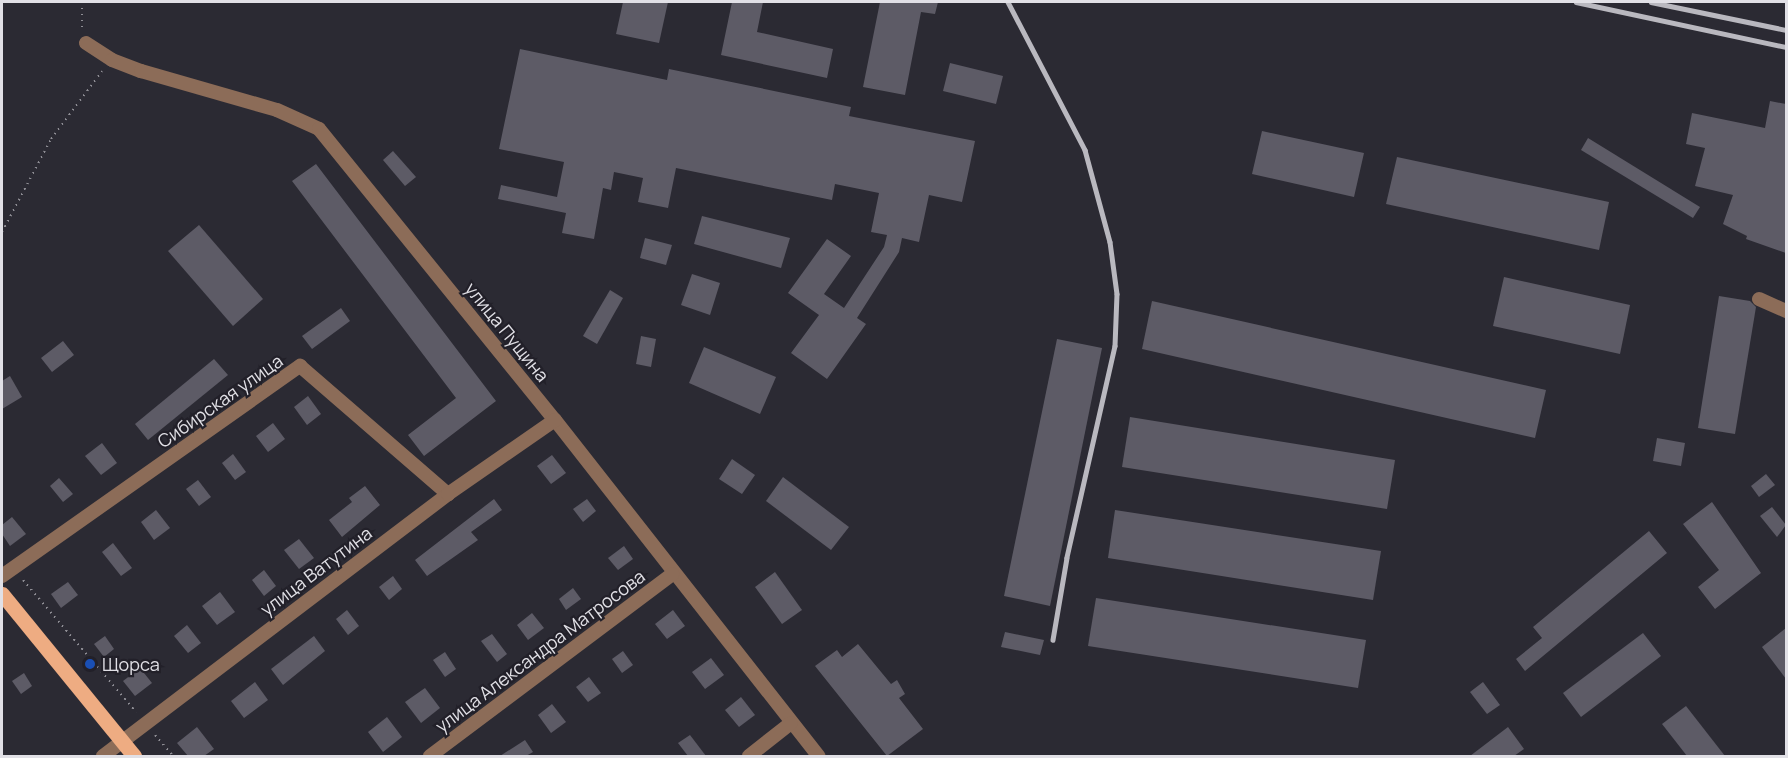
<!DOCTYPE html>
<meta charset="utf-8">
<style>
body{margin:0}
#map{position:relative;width:1788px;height:758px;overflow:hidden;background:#2b2a33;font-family:Manrope,sans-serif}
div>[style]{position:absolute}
.building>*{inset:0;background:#5d5b66}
.path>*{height:2px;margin-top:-1px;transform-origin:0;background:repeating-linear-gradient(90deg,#8f8e95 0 1.5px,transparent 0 6px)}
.minor>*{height:14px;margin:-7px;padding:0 7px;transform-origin:7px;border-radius:7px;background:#8c6c58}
.major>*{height:15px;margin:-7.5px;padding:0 7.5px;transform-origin:7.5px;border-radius:7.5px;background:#eeac82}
.rail>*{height:4.5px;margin:-2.25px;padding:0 2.25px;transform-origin:2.25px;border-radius:2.25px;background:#b9b8bf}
.dots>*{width:16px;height:16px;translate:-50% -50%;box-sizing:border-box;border:3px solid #222029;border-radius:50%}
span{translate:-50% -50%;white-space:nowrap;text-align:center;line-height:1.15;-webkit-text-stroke:4.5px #222029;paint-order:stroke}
.street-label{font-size:18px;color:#e1e0e6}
.poi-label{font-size:18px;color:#e1e0e6}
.left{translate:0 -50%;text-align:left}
.frame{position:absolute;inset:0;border:3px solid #e1e0e6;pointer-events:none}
</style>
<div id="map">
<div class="building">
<i style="clip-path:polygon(623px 2px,668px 2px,659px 43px,616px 34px)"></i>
<i style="clip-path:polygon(732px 2px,763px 2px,757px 32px,833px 49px,827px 78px,721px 55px)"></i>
<i style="clip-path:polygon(880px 2px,938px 2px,935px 14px,921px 12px,905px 95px,863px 87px)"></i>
<i style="clip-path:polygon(520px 49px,667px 80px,669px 69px,851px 107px,849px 116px,975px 141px,962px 202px,929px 195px,919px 242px,902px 238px,899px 252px,857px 318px,866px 324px,827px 379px,791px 353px,819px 315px,788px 293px,827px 239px,851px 256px,824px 294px,844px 308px,884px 247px,887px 235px,871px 232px,879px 193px,835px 184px,832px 200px,676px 168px,668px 208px,638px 202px,643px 178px,614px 172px,611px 190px,603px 188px,594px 239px,562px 233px,566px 213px,498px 199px,501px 185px,557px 197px,564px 162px,499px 149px)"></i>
<i style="clip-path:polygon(950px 63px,1003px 76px,996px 104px,943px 91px)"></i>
<i style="clip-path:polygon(1770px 101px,1786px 104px,1786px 253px,1746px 239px,1747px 236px,1723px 224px,1733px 195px,1695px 186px,1705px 148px,1686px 144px,1692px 113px,1765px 128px)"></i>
<i style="clip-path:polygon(1262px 131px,1364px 153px,1354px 197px,1252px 174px)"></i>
<i style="clip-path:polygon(1588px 138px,1700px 207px,1693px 218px,1581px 150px)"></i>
<i style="clip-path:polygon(393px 151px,416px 177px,405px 186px,383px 160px)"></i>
<i style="clip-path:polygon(1397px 157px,1609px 202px,1599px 250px,1386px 204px)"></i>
<i style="clip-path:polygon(316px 164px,496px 401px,424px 456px,408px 435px,456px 398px,292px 181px)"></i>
<i style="clip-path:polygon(702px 216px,790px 238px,781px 268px,694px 244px)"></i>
<i style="clip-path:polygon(199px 225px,263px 299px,233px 326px,168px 251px)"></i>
<i style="clip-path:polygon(645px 238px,672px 245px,666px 265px,640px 258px)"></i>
<i style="clip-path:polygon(692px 274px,720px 283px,710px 315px,681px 305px)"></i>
<i style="clip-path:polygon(1504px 277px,1630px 305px,1620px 354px,1493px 326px)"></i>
<i style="clip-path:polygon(610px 290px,623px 298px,597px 344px,583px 336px)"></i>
<i style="clip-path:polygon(1719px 296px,1750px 301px,1756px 307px,1735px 434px,1698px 428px)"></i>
<i style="clip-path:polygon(1152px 301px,1546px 390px,1535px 438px,1142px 349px)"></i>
<i style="clip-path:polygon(341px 308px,350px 321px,312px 349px,302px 336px)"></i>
<i style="clip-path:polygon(641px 336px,656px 339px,651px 367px,636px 364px)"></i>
<i style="clip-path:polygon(1057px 339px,1102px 348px,1050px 606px,1004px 596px)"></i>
<i style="clip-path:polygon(63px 341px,74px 355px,52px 372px,41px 358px)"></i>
<i style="clip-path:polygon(704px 347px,776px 377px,760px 414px,689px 383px)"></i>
<i style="clip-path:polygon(214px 359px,228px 375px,148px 440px,135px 424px)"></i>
<i style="clip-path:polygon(10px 376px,22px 397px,2px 409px,2px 381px)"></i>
<i style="clip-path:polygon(308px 396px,321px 414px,307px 425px,294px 407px)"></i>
<i style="clip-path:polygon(1130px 417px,1395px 460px,1387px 509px,1122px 467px)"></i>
<i style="clip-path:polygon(273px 423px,285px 439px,268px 452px,256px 436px)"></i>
<i style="clip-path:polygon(1657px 438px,1685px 443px,1681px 466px,1653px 461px)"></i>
<i style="clip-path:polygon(102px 443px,117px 463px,101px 475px,85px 456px)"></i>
<i style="clip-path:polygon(233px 454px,246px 472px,235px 480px,222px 463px)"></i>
<i style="clip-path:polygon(552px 455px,566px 473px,551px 484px,537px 466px)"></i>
<i style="clip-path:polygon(732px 459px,755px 475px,742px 494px,719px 479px)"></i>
<i style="clip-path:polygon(1766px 474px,1775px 485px,1759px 497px,1751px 486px)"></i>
<i style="clip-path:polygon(783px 477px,849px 527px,831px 550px,766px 501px)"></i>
<i style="clip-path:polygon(59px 478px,73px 494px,63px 502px,50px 486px)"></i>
<i style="clip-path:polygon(198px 480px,211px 497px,199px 506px,186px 489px)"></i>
<i style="clip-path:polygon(365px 486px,380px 505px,342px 537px,329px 520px,352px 502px,349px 498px)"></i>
<i style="clip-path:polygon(494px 499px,502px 510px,471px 532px,478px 540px,427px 576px,415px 560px)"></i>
<i style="clip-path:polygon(587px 499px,596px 511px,583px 522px,573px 509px)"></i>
<i style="clip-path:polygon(1712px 502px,1761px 573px,1715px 609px,1698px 587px,1719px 570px,1683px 524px)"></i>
<i style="clip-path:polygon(1772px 507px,1786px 525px,1777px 537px,1760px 516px)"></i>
<i style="clip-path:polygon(156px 510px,170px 528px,154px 540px,141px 522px)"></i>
<i style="clip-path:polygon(1115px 510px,1381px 551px,1373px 600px,1108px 558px)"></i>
<i style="clip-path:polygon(12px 517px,26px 534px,10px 546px,2px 534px,2px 525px)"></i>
<i style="clip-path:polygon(1649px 531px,1667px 553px,1525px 671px,1516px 659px,1542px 638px,1533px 627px)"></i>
<i style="clip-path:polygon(299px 539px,314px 558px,299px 569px,284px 550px)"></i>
<i style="clip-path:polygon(113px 543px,132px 568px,121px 576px,102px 552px)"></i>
<i style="clip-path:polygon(624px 546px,633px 559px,618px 570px,608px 558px)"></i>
<i style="clip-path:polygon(264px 570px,276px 586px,264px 596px,252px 580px)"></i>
<i style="clip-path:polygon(775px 572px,802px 610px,782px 624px,755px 587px)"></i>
<i style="clip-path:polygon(393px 576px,402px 589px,389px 600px,379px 587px)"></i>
<i style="clip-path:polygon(68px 582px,78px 595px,61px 608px,51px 594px)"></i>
<i style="clip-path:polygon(573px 588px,581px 599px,566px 610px,559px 599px)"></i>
<i style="clip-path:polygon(220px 592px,235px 612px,217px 625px,202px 606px)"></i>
<i style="clip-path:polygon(1096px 598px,1366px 640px,1358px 688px,1088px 646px)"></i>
<i style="clip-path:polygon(347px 610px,359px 626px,348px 635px,336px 619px)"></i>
<i style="clip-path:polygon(673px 610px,685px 626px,667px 639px,655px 624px)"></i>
<i style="clip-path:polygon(532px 613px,544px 628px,528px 640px,517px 625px)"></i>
<i style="clip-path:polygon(187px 625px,201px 643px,188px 653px,174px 636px)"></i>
<i style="clip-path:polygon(1786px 628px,1786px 679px,1762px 647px)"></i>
<i style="clip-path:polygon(1005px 632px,1044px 640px,1040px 655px,1001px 647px)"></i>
<i style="clip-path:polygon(1643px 633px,1661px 656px,1581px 717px,1563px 693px)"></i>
<i style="clip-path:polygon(492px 634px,507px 654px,497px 662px,481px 641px)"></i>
<i style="clip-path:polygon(105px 636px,114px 649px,104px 657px,94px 644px)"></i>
<i style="clip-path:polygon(314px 636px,325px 651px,283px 685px,271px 669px)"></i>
<i style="clip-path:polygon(858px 644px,891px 684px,897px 680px,905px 694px,899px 698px,923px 729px,887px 756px,815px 666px,837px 650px,842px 657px)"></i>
<i style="clip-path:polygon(623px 651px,633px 665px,622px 673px,612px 659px)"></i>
<i style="clip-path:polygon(445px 652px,456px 669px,445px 677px,433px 660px)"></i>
<i style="clip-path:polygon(711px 658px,724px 675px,705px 689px,692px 672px)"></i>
<i style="clip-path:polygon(140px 668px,152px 683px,135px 696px,123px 681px)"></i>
<i style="clip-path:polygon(24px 673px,32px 686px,21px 694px,12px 681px)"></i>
<i style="clip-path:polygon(589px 677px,601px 693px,588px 702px,576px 687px)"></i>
<i style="clip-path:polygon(255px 682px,268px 700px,244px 718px,231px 701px)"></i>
<i style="clip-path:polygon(1483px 682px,1500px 705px,1487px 714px,1470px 692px)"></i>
<i style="clip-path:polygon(425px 688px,440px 708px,421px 723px,405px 702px)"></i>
<i style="clip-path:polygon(741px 697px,755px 715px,739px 727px,725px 710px)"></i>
<i style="clip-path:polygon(552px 704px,566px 722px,551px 733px,538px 715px)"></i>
<i style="clip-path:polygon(1686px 706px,1725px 756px,1687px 756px,1662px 724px)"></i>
<i style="clip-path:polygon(387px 717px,402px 737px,383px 752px,368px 732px)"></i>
<i style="clip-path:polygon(197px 727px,214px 749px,204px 756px,188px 756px,177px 743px)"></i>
<i style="clip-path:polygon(1508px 727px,1524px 749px,1514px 756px,1470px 756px)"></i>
<i style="clip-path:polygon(690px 735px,706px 756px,688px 756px,678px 743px)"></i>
<i style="clip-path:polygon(525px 740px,533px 752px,526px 756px,500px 756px)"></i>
</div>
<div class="path">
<i style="left:82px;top:2px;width:30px;rotate:90deg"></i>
<i style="left:2px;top:232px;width:105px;rotate:-62.2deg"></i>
<i style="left:51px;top:139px;width:85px;rotate:-53.1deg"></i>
<i style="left:23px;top:580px;width:174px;rotate:49.4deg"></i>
<i style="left:155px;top:735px;width:28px;rotate:49deg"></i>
</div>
<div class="minor">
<i style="left:86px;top:43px;width:31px;rotate:33deg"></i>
<i style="left:112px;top:60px;width:31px;rotate:21deg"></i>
<i style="left:141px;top:71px;width:141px;rotate:16deg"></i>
<i style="left:277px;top:110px;width:46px;rotate:24.3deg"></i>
<i style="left:319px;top:129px;width:375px;rotate:51deg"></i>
<i style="left:555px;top:420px;width:427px;rotate:51.9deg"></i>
<i style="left:1759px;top:299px;width:30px;rotate:24deg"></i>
<i style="left:2px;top:576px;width:365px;rotate:-35.2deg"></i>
<i style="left:300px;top:366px;width:196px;rotate:40.9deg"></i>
<i style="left:103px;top:756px;width:433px;rotate:-37.2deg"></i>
<i style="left:448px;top:494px;width:130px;rotate:-34.7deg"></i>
<i style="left:430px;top:756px;width:303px;rotate:-36.9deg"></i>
<i style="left:749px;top:756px;width:53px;rotate:-38.2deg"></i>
</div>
<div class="major">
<i style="left:2px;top:594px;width:209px;rotate:50.8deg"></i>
</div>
<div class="rail">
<i style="left:1008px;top:2px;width:167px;rotate:62.5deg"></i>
<i style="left:1085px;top:150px;width:95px;rotate:74.8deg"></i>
<i style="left:1110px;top:242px;width:52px;rotate:82.3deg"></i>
<i style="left:1117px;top:294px;width:52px;rotate:92.2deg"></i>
<i style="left:1115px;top:346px;width:217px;rotate:102.8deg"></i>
<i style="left:1067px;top:558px;width:83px;rotate:99.7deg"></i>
<i style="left:1576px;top:2px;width:215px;rotate:12.1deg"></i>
<i style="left:1651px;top:2px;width:138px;rotate:11.7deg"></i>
</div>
<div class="dots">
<i style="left:90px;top:664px;background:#1a4fb4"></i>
</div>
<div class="street-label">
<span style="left:507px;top:332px;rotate:51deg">улица Пущина</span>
<span style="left:220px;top:401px;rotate:-35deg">Сибирская улица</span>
<span style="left:316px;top:571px;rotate:-37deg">улица Ватутина</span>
<span style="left:540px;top:651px;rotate:-37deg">улица Александра Матросова</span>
</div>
<div class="poi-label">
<span class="left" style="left:102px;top:664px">Щорса</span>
</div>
<div class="frame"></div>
</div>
